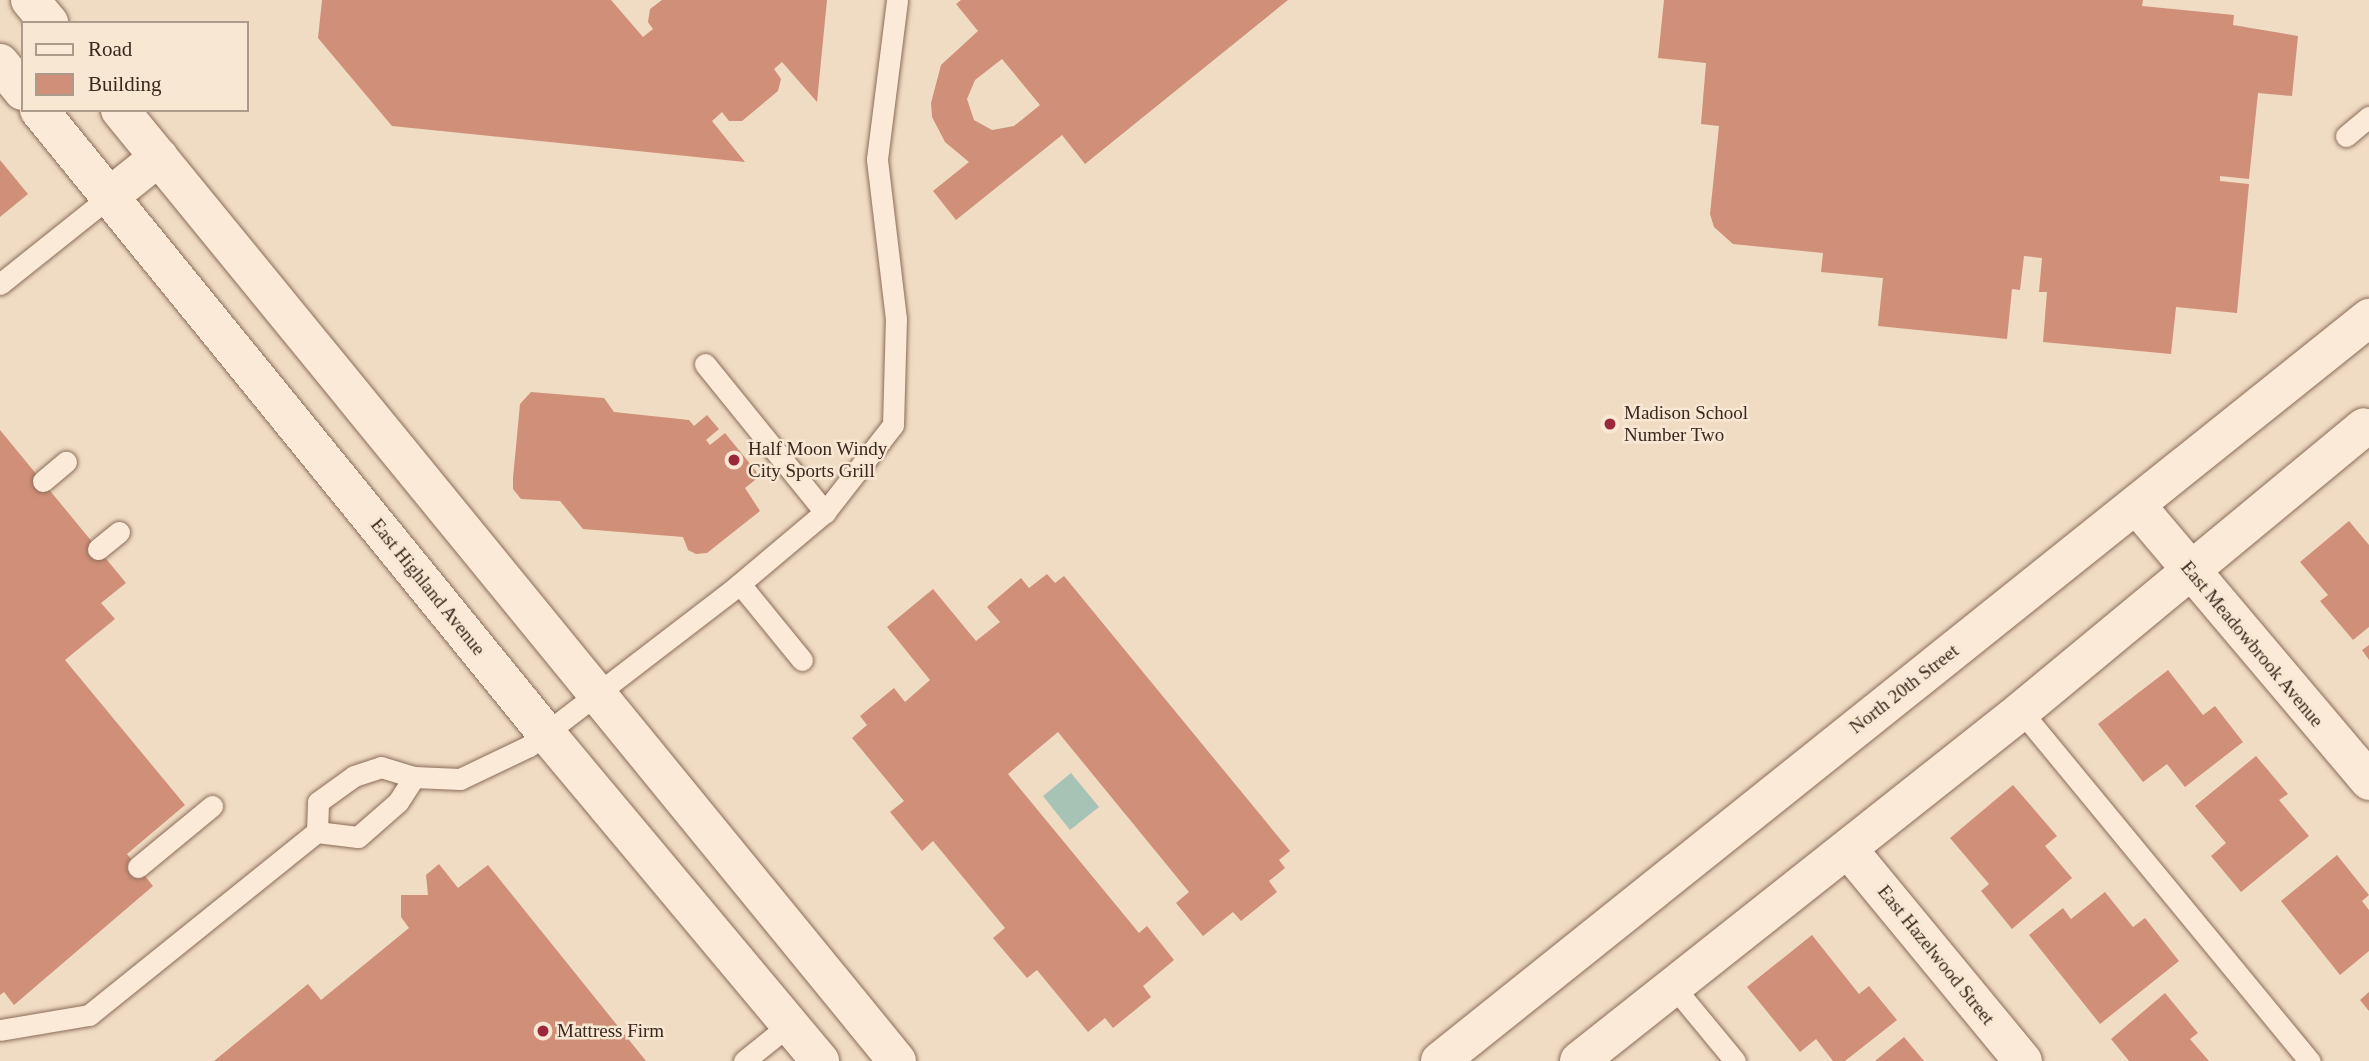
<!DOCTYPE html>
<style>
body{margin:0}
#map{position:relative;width:2369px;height:1061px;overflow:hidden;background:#f0dcc3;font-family:"Times New Roman",serif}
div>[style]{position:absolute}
.water>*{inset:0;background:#a6c3b6}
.building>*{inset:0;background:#d08f78}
.roads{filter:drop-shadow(0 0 2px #8b6c59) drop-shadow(0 0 2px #8b6c59)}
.service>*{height:21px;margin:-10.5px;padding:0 10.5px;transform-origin:10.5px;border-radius:10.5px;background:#faead7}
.minor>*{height:38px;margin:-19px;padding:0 19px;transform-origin:19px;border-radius:19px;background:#faead7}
.tertiary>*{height:38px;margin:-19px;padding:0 19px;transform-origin:19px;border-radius:19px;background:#faead7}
.secondary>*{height:38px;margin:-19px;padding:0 19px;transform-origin:19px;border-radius:19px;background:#faead7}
.dots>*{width:19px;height:19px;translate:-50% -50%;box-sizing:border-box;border:4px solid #f7e7d3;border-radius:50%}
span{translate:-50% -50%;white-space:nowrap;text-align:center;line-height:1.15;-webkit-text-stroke:5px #f7e7d3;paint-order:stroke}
.poi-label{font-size:19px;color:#3b271e}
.left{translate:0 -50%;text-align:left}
.street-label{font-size:19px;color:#3b271e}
.legend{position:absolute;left:21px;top:21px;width:228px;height:91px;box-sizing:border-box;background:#f7e7d3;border:2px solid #ac9a8b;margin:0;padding:9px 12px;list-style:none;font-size:21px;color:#3b271e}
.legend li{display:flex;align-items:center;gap:14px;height:35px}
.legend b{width:35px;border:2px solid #ac9a8b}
</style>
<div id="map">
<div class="water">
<i style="clip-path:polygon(1071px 773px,1099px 807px,1070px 830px,1043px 796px)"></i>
</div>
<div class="building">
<i style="clip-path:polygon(322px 0,611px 0,643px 37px,653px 29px,648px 22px,650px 9px,662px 0,827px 0,817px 102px,782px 62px,774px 69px,781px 79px,778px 91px,742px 121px,729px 121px,722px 112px,712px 121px,745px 162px,392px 126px,318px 38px)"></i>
<i style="clip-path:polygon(evenodd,961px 0,1288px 0,1085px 164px,1062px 135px,956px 220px,933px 191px,969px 162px,945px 142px,932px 117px,931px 103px,941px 65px,978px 31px,956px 4px,961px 0,1002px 59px,1040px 105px,1014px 126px,992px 130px,974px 120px,967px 99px,975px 80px,1002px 59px)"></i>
<i style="clip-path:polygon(1664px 0,2143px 0,2142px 6px,2234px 15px,2233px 25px,2298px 36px,2292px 96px,2258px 93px,2249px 179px,2220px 176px,2220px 181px,2249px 184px,2237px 313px,2176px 307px,2171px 354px,2043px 342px,2047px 292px,2039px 292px,2042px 258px,2024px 256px,2020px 290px,2012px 289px,2007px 339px,1878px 326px,1883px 278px,1821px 272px,1823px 253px,1733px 244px,1714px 227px,1710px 214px,1719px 126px,1701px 124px,1706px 63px,1658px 58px)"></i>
<i style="clip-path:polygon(0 160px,28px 194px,0 217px)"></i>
<i style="clip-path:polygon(531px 392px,604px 398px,614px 412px,689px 420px,694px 426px,707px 415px,719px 429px,706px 440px,710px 445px,725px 433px,760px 476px,745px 488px,760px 511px,707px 553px,696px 554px,688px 550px,683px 537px,583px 529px,560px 501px,521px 499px,513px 489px,513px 478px,520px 404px)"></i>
<i style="clip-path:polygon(0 430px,126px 583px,101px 603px,115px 619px,65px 660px,185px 805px,127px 854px,153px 886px,14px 1005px,4px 992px,0 995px)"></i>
<i style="clip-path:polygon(2349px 521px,2369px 545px,2369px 627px,2353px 640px,2320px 601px,2328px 595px,2300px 562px)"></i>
<i style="clip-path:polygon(1047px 574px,1055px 583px,1064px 576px,1290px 851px,1279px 860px,1285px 868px,1269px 881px,1277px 892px,1241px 921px,1233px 912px,1203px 936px,1176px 903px,1189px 892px,1058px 732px,1008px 774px,1139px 933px,1147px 926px,1174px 960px,1143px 986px,1151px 997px,1113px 1028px,1105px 1018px,1088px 1032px,1037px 970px,1027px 978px,993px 938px,1005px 928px,933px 841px,922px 851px,890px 812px,904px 801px,852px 738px,867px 725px,860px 716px,894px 688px,905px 702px,930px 680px,887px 627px,933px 589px,976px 641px,1000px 622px,987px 607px,1021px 578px,1029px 588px)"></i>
<i style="clip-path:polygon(2369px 645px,2369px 660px,2362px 650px)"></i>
<i style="clip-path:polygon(2168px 670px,2203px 715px,2215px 706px,2243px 742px,2185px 787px,2167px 764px,2143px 782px,2098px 724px)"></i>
<i style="clip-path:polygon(2256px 756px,2288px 794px,2279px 800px,2309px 836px,2241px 892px,2211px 856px,2226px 843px,2195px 806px)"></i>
<i style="clip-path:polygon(2013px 785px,2057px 836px,2045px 846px,2072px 878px,2012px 929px,1981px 891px,1989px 884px,1950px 838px)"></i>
<i style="clip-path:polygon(2337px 855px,2369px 895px,2362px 901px,2369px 910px,2369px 951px,2340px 975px,2281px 901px)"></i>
<i style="clip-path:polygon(439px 864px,458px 888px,488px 865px,646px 1061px,214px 1061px,308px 984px,321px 1000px,409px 928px,401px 917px,401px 895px,428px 895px,426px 875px)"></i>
<i style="clip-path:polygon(2105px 892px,2133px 927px,2145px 918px,2179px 961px,2100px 1024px,2029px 935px,2063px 908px,2071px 919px)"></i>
<i style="clip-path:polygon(1812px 935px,1859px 994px,1869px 986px,1897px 1020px,1845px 1061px,1833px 1061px,1816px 1039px,1800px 1052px,1747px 987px)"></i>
<i style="clip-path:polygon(2369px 992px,2369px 1011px,2360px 1000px)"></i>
<i style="clip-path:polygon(2165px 993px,2198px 1033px,2190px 1039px,2209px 1061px,2129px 1061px,2111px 1039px)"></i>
<i style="clip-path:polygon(1904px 1037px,1924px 1061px,1875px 1061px)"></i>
</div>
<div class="roads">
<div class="service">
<i style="left:2346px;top:136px;width:30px;rotate:-40deg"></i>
<i style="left:0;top:284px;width:139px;rotate:-38.6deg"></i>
<i style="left:705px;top:364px;width:191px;rotate:51deg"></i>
<i style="left:43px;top:481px;width:30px;rotate:-40deg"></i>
<i style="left:98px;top:549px;width:27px;rotate:-39deg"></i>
<i style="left:740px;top:584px;width:98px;rotate:50.8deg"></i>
<i style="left:2021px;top:711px;width:454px;rotate:50.5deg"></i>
<i style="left:317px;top:832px;width:30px;rotate:-88deg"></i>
<i style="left:318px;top:802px;width:44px;rotate:-35.8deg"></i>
<i style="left:354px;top:776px;width:28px;rotate:-18deg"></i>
<i style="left:381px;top:767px;width:34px;rotate:17deg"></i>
<i style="left:414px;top:777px;width:46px;rotate:2.5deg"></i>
<i style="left:460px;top:779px;width:76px;rotate:-25.6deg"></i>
<i style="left:529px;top:746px;width:261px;rotate:-37.5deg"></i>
<i style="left:736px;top:587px;width:116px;rotate:-40.1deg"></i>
<i style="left:825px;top:512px;width:110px;rotate:-52deg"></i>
<i style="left:893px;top:425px;width:106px;rotate:-88.4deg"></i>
<i style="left:896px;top:319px;width:161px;rotate:-96.8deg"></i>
<i style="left:877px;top:159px;width:160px;rotate:-82.8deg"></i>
<i style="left:138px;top:867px;width:96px;rotate:-39.5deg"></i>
<i style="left:1673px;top:986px;width:97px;rotate:50.4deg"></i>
<i style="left:0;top:1030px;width:90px;rotate:-9.6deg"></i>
<i style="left:89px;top:1015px;width:292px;rotate:-38.8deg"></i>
<i style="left:317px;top:832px;width:41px;rotate:7deg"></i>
<i style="left:358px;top:837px;width:53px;rotate:-41.2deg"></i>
<i style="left:398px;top:802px;width:30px;rotate:-57deg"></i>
<i style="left:744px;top:1061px;width:59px;rotate:-38.8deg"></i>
</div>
<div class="minor">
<i style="left:2137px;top:506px;width:360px;rotate:49.8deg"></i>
<i style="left:1848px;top:849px;width:275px;rotate:50.5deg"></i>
<i style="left:1579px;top:1061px;width:564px;rotate:-38.37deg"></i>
<i style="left:2021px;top:711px;width:445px;rotate:-39.6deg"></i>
</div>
<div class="tertiary">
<i style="left:1440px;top:1061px;width:1190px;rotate:-38.65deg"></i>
</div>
<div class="secondary">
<i style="left:30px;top:0;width:30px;rotate:50deg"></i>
<i style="left:0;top:63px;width:36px;rotate:51deg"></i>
<i style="left:39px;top:110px;width:802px;rotate:50.87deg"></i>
<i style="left:545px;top:732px;width:429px;rotate:50.1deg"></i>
<i style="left:120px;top:110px;width:1228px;rotate:50.75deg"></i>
<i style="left:109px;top:197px;width:64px;rotate:-38.7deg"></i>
</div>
</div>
<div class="dots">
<i style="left:1610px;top:424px;background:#9d273a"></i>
<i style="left:734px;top:460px;background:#9d273a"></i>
<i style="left:543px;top:1031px;background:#9d273a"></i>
</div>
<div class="poi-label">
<span class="left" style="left:1624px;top:424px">Madison School<br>Number Two</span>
<span class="left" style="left:748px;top:460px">Half Moon Windy<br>City Sports Grill</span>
<span class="left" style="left:557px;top:1031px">Mattress Firm</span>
</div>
<div class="street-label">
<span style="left:428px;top:587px;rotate:51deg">East Highland Avenue</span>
<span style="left:2252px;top:644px;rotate:50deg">East Meadowbrook Avenue</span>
<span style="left:1904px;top:689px;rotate:-38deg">North 20th Street</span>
<span style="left:1936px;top:955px;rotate:51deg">East Hazelwood Street</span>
</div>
<ul class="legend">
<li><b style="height:9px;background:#faead7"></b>Road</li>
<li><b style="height:19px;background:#d08f78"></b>Building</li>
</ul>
</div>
